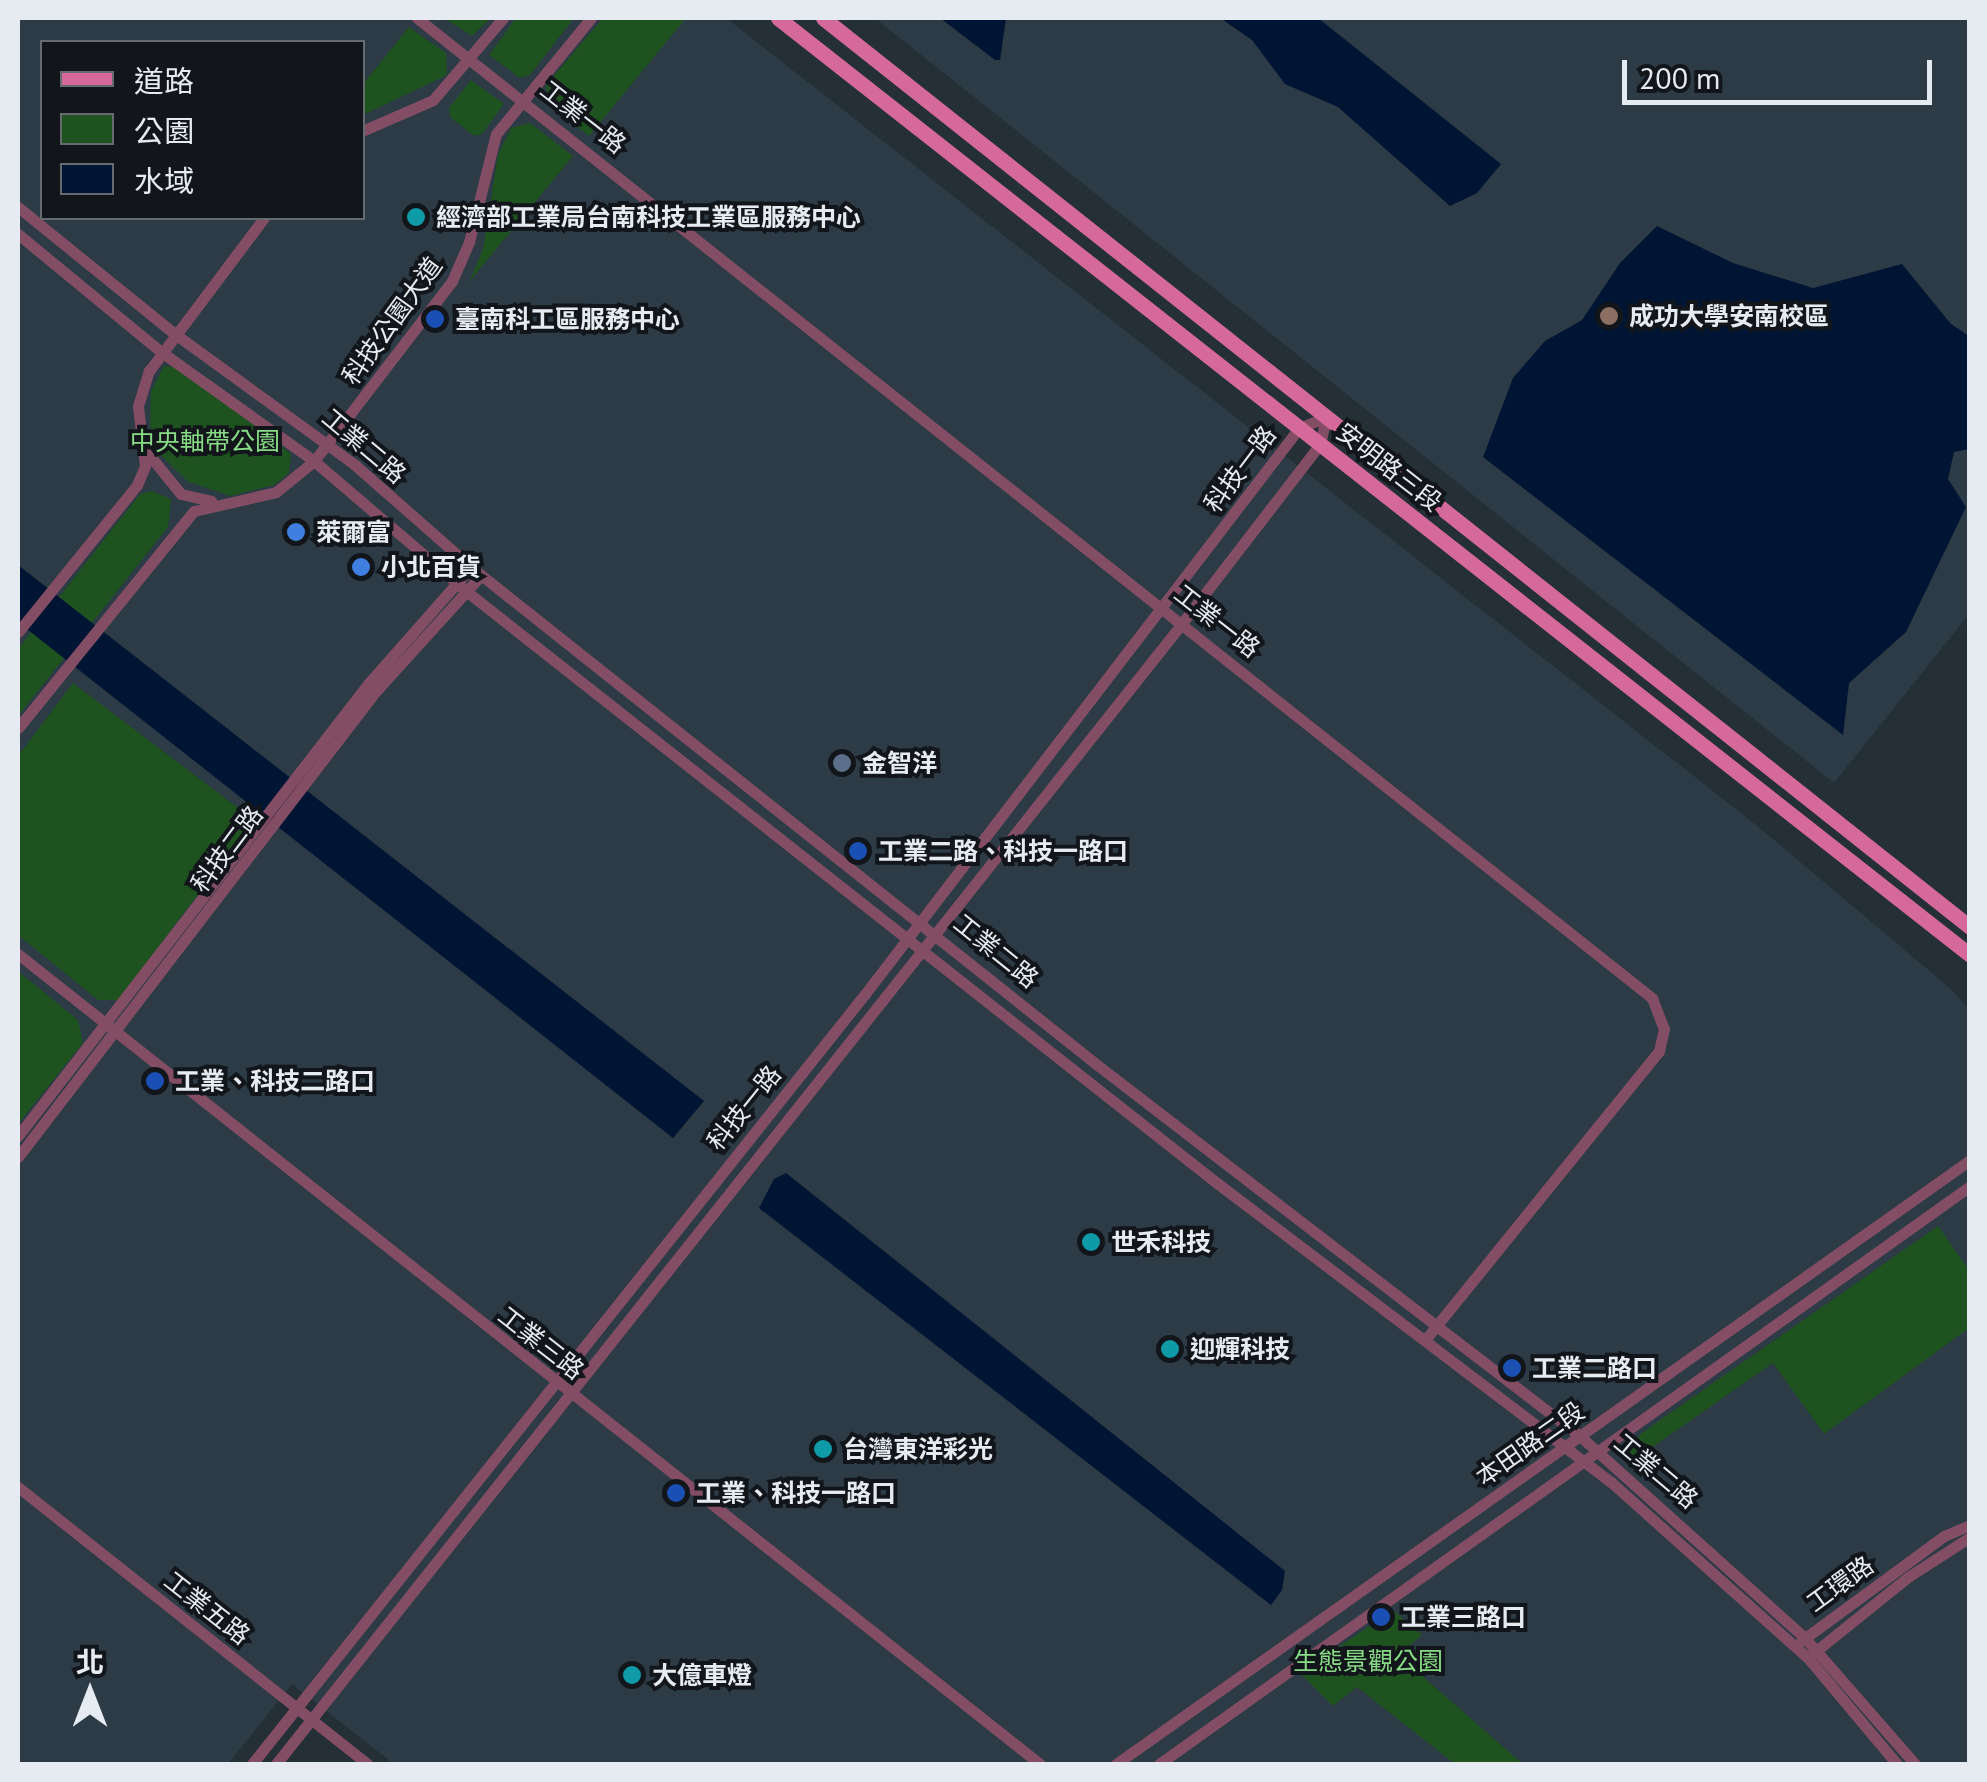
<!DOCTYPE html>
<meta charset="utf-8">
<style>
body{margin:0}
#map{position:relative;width:1987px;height:1782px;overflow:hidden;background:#252f36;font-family:"PT Sans","Noto Sans TC",sans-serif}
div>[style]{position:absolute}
.built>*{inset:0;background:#2c3b46}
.green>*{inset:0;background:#1e521f}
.water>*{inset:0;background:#001533}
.minor>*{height:11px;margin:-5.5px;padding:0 5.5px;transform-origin:5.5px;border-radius:5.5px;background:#834e64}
.major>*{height:15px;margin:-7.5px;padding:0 7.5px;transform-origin:7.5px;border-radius:7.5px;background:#d6699b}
.dots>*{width:28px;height:28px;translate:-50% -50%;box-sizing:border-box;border:5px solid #12161a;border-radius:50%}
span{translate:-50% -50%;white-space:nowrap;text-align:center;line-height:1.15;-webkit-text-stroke:8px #12161a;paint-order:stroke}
.street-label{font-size:25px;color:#e5ebf0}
.poi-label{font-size:25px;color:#e5ebf0;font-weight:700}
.left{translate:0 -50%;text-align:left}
.park-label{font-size:25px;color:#88db86}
.frame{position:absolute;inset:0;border:20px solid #e5ebf0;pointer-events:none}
.legend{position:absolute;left:40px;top:40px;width:325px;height:180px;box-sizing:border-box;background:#12161a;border:2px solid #666b70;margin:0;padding:12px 18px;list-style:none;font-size:30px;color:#e5ebf0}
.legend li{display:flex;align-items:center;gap:20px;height:50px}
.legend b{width:50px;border:2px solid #666b70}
.north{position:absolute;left:40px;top:1642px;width:100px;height:100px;-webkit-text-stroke:8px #12161a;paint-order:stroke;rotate:0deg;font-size:28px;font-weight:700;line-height:40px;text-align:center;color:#e5ebf0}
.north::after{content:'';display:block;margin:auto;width:35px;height:45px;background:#e5ebf0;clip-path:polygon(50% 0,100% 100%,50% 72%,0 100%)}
.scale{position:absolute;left:1622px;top:60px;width:310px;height:45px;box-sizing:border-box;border:5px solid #e5ebf0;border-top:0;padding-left:12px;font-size:30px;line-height:35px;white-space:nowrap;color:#e5ebf0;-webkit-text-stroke:8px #12161a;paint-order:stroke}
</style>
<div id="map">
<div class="built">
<i style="clip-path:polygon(evenodd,18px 18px,726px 18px,1755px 824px,1951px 989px,1970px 1011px,1969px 1764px,394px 1764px,292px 1684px,228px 1764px,18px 1764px,18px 18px,42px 42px,362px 42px,362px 218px,42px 218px,42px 42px)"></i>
<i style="clip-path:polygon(875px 18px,1969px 18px,1969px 614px,1834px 783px)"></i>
</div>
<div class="green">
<i style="clip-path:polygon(444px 18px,491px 18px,472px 36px)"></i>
<i style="clip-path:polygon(516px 18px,574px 18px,530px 75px,520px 78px,489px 55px)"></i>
<i style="clip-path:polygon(603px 18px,686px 18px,589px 136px,550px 106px,546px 85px)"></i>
<i style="clip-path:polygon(409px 27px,446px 53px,447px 75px,363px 115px,363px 84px)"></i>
<i style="clip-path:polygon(471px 80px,504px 104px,482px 134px,474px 136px,450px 117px,449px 108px)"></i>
<i style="clip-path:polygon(530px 123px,573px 156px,469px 282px,483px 249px,498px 155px,511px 128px)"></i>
<i style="clip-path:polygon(164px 366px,181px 368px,291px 454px,289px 473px,274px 485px,230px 496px,187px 481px,159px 453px,150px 425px,151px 391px)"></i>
<i style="clip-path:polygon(151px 491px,171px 499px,168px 527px,18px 716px,18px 649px,140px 494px)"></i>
<i style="clip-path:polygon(73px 683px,254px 820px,118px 1000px,98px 1000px,18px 935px,18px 756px)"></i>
<i style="clip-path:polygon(18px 971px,78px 1020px,83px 1043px,18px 1124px)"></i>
<i style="clip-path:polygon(1938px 1226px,1969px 1270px,1969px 1328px,1824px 1434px,1773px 1363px,1641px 1455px,1649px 1474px,1644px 1478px,1630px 1467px,1631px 1444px,1643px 1432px)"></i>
<i style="clip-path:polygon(1393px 1610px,1422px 1635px,1398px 1655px,1523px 1764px,1455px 1764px,1357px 1687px,1333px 1706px,1300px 1673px)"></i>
</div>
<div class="water">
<i style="clip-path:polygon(940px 18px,1006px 18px,1000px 60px,995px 60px)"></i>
<i style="clip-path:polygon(1220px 18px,1318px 18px,1501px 164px,1477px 193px,1450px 206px,1338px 107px,1285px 84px,1252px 40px)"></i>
<i style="clip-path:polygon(1657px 226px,1733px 263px,1813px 288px,1902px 264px,1951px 324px,1969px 336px,1969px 449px,1954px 452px,1948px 479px,1966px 507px,1906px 632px,1849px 683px,1843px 735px,1483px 457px,1513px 378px,1545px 341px,1582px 320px,1620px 263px)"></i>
<i style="clip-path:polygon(18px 565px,704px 1101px,673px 1138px,18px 622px)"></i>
<i style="clip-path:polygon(786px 1173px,1285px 1571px,1282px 1590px,1271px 1605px,759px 1208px,774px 1179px)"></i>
</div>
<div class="minor">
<i style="left:417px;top:18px;width:1577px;rotate:38.43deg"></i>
<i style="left:1652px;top:998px;width:33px;rotate:69deg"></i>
<i style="left:1664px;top:1029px;width:23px;rotate:103deg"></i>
<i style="left:1659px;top:1051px;width:372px;rotate:129deg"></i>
<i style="left:362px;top:131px;width:77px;rotate:-23.6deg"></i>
<i style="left:433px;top:100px;width:108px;rotate:-49.5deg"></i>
<i style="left:18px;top:207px;width:202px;rotate:39deg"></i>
<i style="left:175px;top:334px;width:223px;rotate:36deg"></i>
<i style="left:355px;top:465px;width:154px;rotate:41.3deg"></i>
<i style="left:471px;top:567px;width:799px;rotate:38.49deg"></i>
<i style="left:1096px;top:1064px;width:612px;rotate:37.56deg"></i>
<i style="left:1581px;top:1437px;width:301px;rotate:41.9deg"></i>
<i style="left:1805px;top:1638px;width:167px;rotate:48.9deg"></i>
<i style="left:18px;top:234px;width:184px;rotate:39.5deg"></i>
<i style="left:160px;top:351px;width:189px;rotate:35.5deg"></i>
<i style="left:314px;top:461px;width:200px;rotate:40.5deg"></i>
<i style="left:466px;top:591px;width:956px;rotate:38.25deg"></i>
<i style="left:1217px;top:1183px;width:495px;rotate:37.2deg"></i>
<i style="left:1611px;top:1482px;width:264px;rotate:41.8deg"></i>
<i style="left:1808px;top:1658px;width:138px;rotate:50deg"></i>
<i style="left:146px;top:451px;width:55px;rotate:50.9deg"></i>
<i style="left:181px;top:494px;width:31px;rotate:13deg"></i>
<i style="left:18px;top:632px;width:189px;rotate:-51deg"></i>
<i style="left:137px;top:485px;width:21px;rotate:-67deg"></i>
<i style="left:145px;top:466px;width:60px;rotate:-96.7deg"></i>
<i style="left:138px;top:406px;width:37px;rotate:-73deg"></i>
<i style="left:149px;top:371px;width:191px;rotate:-53.1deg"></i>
<i style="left:18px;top:728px;width:279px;rotate:-51deg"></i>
<i style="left:194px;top:511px;width:84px;rotate:-13deg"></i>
<i style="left:276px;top:492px;width:49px;rotate:-39.2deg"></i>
<i style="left:314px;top:461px;width:227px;rotate:-52.5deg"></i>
<i style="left:452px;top:281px;width:43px;rotate:-66.4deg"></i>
<i style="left:469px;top:242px;width:111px;rotate:-76deg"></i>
<i style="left:496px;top:134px;width:150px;rotate:-50.7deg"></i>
<i style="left:18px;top:954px;width:1304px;rotate:38.4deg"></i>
<i style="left:18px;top:1136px;width:572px;rotate:-52.25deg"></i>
<i style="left:368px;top:684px;width:156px;rotate:-48.6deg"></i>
<i style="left:18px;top:1157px;width:588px;rotate:-52.47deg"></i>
<i style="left:376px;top:691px;width:156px;rotate:-47.8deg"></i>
<i style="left:18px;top:1487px;width:446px;rotate:38.4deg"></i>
<i style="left:1801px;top:1641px;width:177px;rotate:-36.3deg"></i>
<i style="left:1944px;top:1536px;width:28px;rotate:-23deg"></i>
<i style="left:1811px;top:1655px;width:124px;rotate:-38.8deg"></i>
<i style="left:1908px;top:1577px;width:74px;rotate:-32.8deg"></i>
<i style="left:252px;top:1764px;width:984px;rotate:-51.48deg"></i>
<i style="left:865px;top:994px;width:713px;rotate:-52.52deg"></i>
<i style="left:1299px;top:428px;width:29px;rotate:-22deg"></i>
<i style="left:276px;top:1764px;width:1458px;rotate:-51.54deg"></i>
<i style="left:1183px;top:622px;width:225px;rotate:-52.4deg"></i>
<i style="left:1320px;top:444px;width:28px;rotate:-77deg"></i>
<i style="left:1116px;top:1764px;width:1046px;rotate:-35.27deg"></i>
<i style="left:1159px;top:1764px;width:996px;rotate:-35.48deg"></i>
</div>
<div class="major">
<i style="left:778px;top:18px;width:1516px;rotate:38.17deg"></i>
<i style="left:823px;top:18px;width:1464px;rotate:38.4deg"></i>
</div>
<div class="dots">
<i style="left:416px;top:217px;background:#0f9aa8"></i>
<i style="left:1609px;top:316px;background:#8d6e63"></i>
<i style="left:435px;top:319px;background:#1a4fb4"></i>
<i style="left:296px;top:532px;background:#3f7fe0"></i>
<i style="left:361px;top:567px;background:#3f7fe0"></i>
<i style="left:842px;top:763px;background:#5c6f8a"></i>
<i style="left:858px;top:851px;background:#1a4fb4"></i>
<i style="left:155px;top:1081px;background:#1a4fb4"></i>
<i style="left:1091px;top:1242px;background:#0f9aa8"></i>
<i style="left:1170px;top:1349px;background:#0f9aa8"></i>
<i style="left:1512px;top:1368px;background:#1a4fb4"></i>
<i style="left:823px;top:1449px;background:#0f9aa8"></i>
<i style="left:676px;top:1493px;background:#1a4fb4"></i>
<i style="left:1381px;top:1617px;background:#1a4fb4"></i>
<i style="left:632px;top:1675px;background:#0f9aa8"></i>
</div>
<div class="street-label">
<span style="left:583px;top:117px;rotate:38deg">工業一路</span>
<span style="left:392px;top:321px;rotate:-54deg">科技公園大道</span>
<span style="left:364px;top:446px;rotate:40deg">工業二路</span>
<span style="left:1389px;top:467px;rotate:38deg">安明路三段</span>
<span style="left:1240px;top:469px;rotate:-53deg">科技一路</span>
<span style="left:1217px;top:621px;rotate:38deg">工業一路</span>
<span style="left:227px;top:849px;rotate:-53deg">科技二路</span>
<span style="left:996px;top:951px;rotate:39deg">工業二路</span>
<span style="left:744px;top:1108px;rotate:-51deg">科技一路</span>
<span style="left:541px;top:1343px;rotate:38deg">工業三路</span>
<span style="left:1530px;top:1444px;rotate:-35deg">本田路二段</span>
<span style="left:1656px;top:1471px;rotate:40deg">工業二路</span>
<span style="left:1840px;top:1584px;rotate:-36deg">工環路</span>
<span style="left:207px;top:1608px;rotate:38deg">工業五路</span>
</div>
<div class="poi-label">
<span class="left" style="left:436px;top:217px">經濟部工業局台南科技工業區服務中心</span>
<span class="left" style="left:1629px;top:316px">成功大學安南校區</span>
<span class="left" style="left:455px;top:319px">臺南科工區服務中心</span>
<span class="left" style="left:316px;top:532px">萊爾富</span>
<span class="left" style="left:381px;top:567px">小北百貨</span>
<span class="left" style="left:862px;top:763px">金智洋</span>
<span class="left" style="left:878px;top:851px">工業二路、科技一路口</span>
<span class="left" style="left:175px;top:1081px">工業、科技二路口</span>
<span class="left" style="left:1111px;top:1242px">世禾科技</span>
<span class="left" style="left:1190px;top:1349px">迎輝科技</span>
<span class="left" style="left:1532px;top:1368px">工業二路口</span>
<span class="left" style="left:843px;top:1449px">台灣東洋彩光</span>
<span class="left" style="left:696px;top:1493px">工業、科技一路口</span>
<span class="left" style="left:1401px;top:1617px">工業三路口</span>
<span class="left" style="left:652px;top:1675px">大億車燈</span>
</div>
<div class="park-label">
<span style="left:205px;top:441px">中央軸帶公園</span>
<span style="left:1368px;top:1661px">生態景觀公園</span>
</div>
<div class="frame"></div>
<ul class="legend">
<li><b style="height:12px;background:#d6699b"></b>道路</li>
<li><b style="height:28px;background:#1e521f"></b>公園</li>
<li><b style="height:28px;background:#001533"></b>水域</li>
</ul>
<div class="north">北</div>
<div class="scale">200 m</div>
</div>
